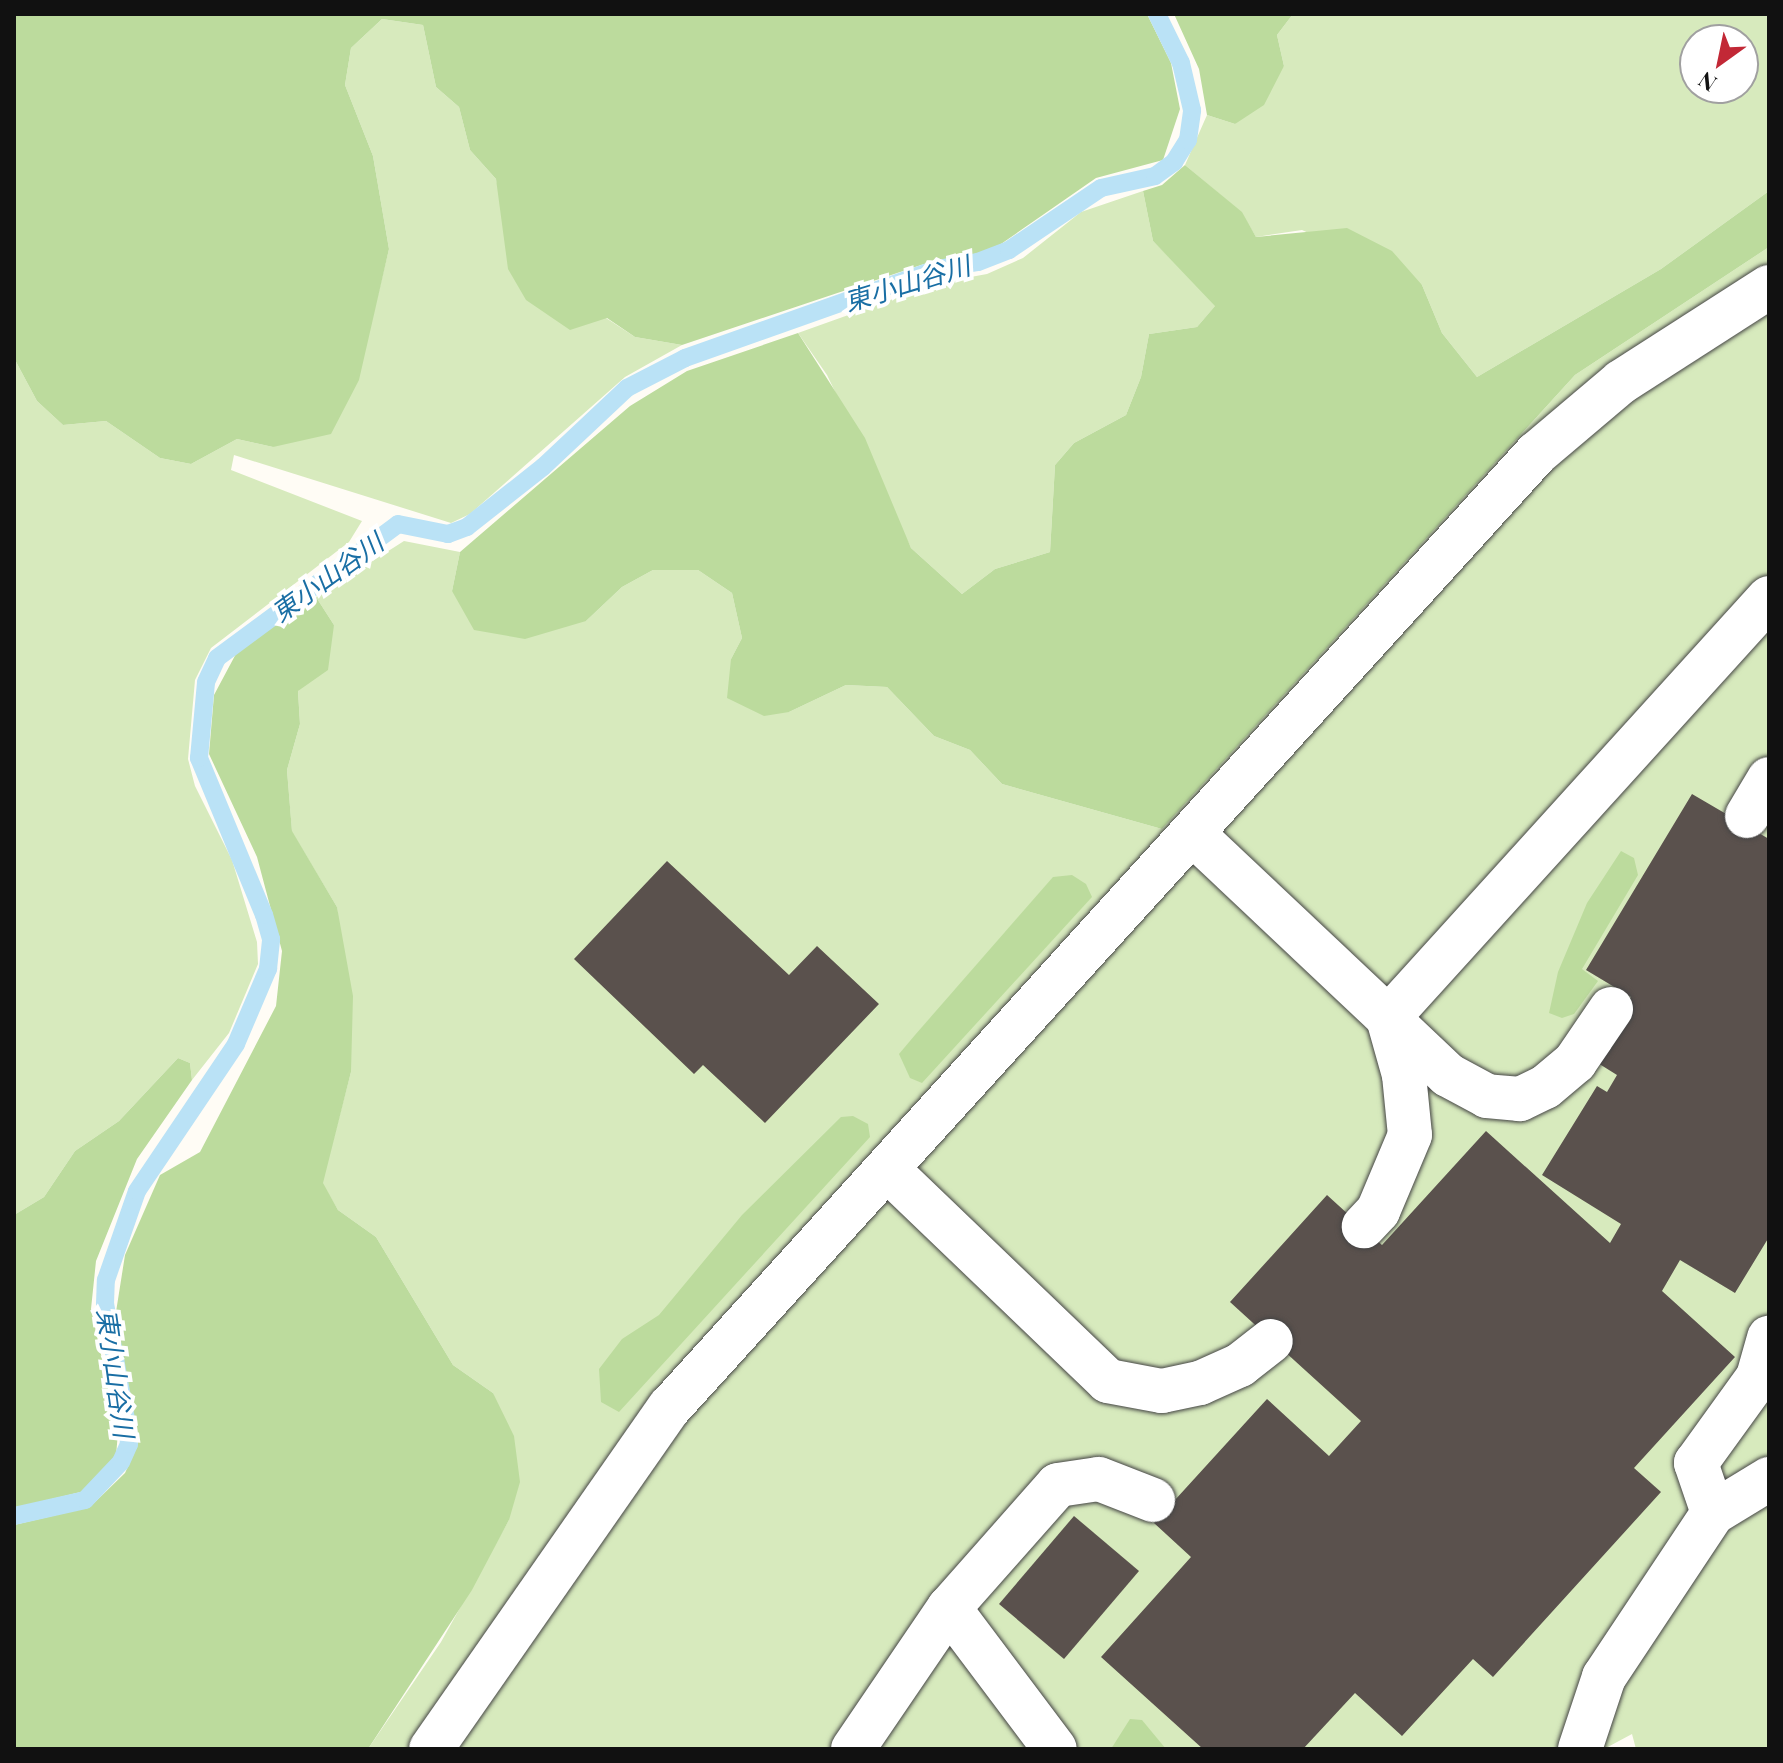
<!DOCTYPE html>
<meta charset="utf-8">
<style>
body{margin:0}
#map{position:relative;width:1783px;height:1763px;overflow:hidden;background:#fffcf5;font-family:"Playfair Display","Noto Sans JP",serif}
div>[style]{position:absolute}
.green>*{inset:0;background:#d7eabd}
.forest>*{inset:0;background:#bcdb9d}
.stream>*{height:18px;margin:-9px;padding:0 9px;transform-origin:9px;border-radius:9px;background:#bae2f6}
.building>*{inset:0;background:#5a514d}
.roads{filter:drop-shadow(0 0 2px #444) drop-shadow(0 0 2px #444)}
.minor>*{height:44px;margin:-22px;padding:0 22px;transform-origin:22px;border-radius:22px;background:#fff}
span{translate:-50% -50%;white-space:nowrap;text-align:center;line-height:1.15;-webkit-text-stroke:8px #fff;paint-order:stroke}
.water-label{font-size:26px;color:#196ea4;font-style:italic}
.frame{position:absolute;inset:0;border:16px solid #111;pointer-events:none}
.north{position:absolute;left:1679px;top:24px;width:80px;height:80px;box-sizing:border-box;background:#fff;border:2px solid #a0a0a0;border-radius:50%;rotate:213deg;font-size:22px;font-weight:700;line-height:32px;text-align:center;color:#111}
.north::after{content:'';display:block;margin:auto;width:28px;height:36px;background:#c22836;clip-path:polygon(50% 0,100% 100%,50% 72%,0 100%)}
</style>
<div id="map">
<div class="green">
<i style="clip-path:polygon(evenodd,1293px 14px,1769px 14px,1769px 191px,1661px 269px,1477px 377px,1442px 333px,1422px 285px,1302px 230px,1256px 237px,1241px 212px,1185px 165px,1207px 115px,1235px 124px,1284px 66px,1277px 35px,1293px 14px,1695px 40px,1743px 40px,1743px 88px,1695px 88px,1695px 40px)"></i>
<i style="clip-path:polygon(382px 19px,423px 25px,436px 87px,459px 107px,470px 150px,496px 179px,502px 205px,606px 318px,635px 337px,682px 345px,625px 377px,470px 514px,451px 523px,234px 455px,231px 470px,362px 521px,349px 542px,211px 648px,195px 680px,188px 759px,195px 786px,232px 860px,257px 942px,258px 964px,229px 1033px,192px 1080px,190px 1063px,178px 1058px,119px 1121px,75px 1151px,44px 1197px,14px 1215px,14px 358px,37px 401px,63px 425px,106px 421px,160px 458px,191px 464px,237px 439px,273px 447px,374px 311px,389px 249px,373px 156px,345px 85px,351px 48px)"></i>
<i style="clip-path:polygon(1143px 191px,1153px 241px,1216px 305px,1197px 327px,1149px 334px,1141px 377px,1126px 415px,1074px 443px,1055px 465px,1050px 552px,995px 569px,962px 594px,911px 548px,827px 375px,798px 333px,938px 283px,987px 274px,1023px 258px,1081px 212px)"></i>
<i style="clip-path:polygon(1769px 247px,1769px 1749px,1636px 1749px,1632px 1734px,1604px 1749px,368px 1749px,441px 1642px,509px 1520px,493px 1393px,453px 1365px,376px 1237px,338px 1210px,322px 1183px,351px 1072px,337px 907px,292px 832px,287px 770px,300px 724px,298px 691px,334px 625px,316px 597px,404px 541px,460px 552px,452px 591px,586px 621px,622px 587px,653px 570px,698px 570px,732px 593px,742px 638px,731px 659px,789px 712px,846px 685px,887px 687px,934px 736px,970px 750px,1002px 784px,1162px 829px,1575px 375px)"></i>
</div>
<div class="forest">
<i style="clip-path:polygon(14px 14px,1147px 14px,1171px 63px,1180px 109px,1163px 160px,1096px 178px,1001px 244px,978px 254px,933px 261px,682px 345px,635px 337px,607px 318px,570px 330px,526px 300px,508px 269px,496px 179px,470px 150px,459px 107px,436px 87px,423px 25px,382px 19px,351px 48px,345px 85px,373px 156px,389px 249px,359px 380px,331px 434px,273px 447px,237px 439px,191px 464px,160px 458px,106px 421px,63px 425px,37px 401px,14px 358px)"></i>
<i style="clip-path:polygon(1174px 14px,1293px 14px,1277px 35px,1284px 66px,1264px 105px,1235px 124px,1207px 115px,1199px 69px)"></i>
<i style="clip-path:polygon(1185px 165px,1242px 212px,1256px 237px,1347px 228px,1392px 251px,1422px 285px,1442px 333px,1477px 377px,1661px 269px,1769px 191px,1769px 247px,1575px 375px,1162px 829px,1002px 784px,970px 750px,934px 736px,887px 687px,846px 685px,789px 712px,764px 716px,727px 698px,731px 659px,742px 638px,732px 593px,698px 570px,653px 570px,622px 587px,586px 621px,525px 639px,474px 630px,452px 591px,460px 552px,630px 406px,687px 371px,798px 333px,865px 438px,911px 548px,962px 594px,995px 569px,1050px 552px,1055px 465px,1074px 443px,1126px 415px,1141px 377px,1149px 334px,1197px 327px,1215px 306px,1153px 241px,1143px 191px,1162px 185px)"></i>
<i style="clip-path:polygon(316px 597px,334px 625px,328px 670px,298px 691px,300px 724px,287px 770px,292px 831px,337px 907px,353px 996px,351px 1072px,323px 1183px,338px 1210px,376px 1237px,453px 1365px,493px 1393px,514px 1436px,520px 1482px,509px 1520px,472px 1590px,368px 1749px,14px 1749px,14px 1525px,90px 1507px,125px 1473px,137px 1447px,116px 1312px,125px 1255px,160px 1175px,200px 1152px,276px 1006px,282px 951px,257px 857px,209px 754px,214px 695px,238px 650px)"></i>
<i style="clip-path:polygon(1621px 851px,1634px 858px,1638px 875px,1582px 969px,1598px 981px,1574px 1014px,1562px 1018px,1549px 1013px,1558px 972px,1587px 903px)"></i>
<i style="clip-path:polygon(1072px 875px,1086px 884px,1092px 897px,922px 1083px,910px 1078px,899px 1054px,915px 1035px,1053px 877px)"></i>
<i style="clip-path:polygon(178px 1058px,190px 1063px,192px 1080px,137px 1159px,96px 1261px,91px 1309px,118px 1432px,116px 1456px,100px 1480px,81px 1492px,14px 1508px,14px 1215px,44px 1197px,75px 1151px,119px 1121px)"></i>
<i style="clip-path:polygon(853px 1116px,868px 1124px,870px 1137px,619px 1412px,601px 1402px,599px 1369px,622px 1339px,659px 1315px,742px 1215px,841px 1117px)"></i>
<i style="clip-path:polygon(1130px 1719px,1142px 1720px,1166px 1749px,1111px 1749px)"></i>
</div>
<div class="stream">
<i style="left:14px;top:1516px;width:73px;rotate:-12.7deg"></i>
<i style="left:85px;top:1500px;width:52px;rotate:-46.5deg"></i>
<i style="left:121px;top:1462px;width:20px;rotate:-66deg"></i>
<i style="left:129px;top:1444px;width:14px;rotate:-94deg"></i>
<i style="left:128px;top:1430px;width:128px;rotate:-100.3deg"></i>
<i style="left:105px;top:1304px;width:24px;rotate:-88deg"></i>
<i style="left:106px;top:1280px;width:94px;rotate:-70.8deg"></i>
<i style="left:137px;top:1191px;width:177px;rotate:-56deg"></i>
<i style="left:236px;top:1044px;width:82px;rotate:-66.9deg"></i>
<i style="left:268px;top:969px;width:30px;rotate:-84deg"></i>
<i style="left:271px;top:939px;width:25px;rotate:-106deg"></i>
<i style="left:264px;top:915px;width:170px;rotate:-112.5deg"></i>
<i style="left:199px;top:758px;width:76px;rotate:-84.7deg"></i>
<i style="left:206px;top:682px;width:26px;rotate:-65deg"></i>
<i style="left:217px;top:658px;width:225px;rotate:-36.5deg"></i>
<i style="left:398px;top:524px;width:51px;rotate:11.3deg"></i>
<i style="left:448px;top:534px;width:20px;rotate:-20deg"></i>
<i style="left:467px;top:527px;width:97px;rotate:-38.3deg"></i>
<i style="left:543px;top:467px;width:115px;rotate:-43.2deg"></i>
<i style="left:627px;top:388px;width:65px;rotate:-27.3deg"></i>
<i style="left:685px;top:358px;width:267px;rotate:-19.5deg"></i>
<i style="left:937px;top:269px;width:42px;rotate:-9.7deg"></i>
<i style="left:978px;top:262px;width:33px;rotate:-21deg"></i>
<i style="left:1009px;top:250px;width:111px;rotate:-34deg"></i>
<i style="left:1101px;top:188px;width:55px;rotate:-12.5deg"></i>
<i style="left:1155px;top:176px;width:24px;rotate:-36deg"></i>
<i style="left:1174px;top:162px;width:26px;rotate:-58deg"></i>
<i style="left:1188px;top:140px;width:30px;rotate:-82deg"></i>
<i style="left:1192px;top:110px;width:48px;rotate:-103.2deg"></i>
<i style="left:1181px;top:63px;width:55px;rotate:-116.1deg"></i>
</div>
<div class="building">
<i style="clip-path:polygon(1692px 794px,1769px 839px,1769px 1237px,1735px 1293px,1680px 1260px,1662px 1291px,1735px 1357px,1634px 1468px,1661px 1492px,1493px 1677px,1473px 1659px,1402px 1736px,1355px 1693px,1303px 1749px,1203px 1749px,1101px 1657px,1191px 1557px,1154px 1523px,1267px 1399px,1329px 1456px,1361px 1421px,1230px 1302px,1327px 1195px,1382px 1245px,1486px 1131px,1610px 1243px,1621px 1224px,1542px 1175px,1597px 1086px,1607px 1092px,1617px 1075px,1593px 1060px,1631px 997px,1586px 970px)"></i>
<i style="clip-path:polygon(667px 861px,789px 975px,817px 946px,879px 1004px,765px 1123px,703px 1065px,694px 1074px,574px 959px)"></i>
<i style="clip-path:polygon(1074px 1516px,1139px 1571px,1064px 1659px,999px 1604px)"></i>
</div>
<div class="roads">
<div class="minor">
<i style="left:1747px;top:816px;width:43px;rotate:-59.3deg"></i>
<i style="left:1192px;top:833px;width:270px;rotate:43.3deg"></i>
<i style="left:1388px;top:1018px;width:59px;rotate:74.3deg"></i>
<i style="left:1404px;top:1075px;width:60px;rotate:84.3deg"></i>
<i style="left:1410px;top:1135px;width:82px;rotate:112.8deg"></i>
<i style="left:1378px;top:1211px;width:21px;rotate:133deg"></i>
<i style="left:1611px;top:1009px;width:64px;rotate:124.2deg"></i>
<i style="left:1575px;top:1062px;width:39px;rotate:140deg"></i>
<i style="left:1545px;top:1087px;width:28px;rotate:154deg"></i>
<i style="left:1520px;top:1099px;width:33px;rotate:-175deg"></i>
<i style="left:1487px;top:1096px;width:44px;rotate:-151.7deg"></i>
<i style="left:1448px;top:1075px;width:83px;rotate:-136.5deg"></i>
<i style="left:1388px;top:1018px;width:567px;rotate:-47.79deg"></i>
<i style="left:887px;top:1169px;width:306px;rotate:43.8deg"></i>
<i style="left:1108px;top:1381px;width:55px;rotate:10.5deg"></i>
<i style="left:1162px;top:1391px;width:39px;rotate:-12deg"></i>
<i style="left:1200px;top:1383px;width:44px;rotate:-24.2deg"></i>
<i style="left:1240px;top:1365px;width:39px;rotate:-38deg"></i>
<i style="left:1713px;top:1513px;width:53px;rotate:-108.8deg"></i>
<i style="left:1696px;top:1463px;width:106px;rotate:-54.2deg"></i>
<i style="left:1758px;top:1377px;width:41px;rotate:-74.2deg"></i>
<i style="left:949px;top:1608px;width:176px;rotate:53.1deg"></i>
<i style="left:431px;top:1749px;width:417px;rotate:-55.1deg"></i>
<i style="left:670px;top:1407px;width:1289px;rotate:-47.74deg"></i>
<i style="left:1537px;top:453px;width:110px;rotate:-40.2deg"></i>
<i style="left:1621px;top:382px;width:176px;rotate:-32.7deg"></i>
<i style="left:853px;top:1749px;width:171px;rotate:-55.8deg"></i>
<i style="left:949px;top:1608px;width:164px;rotate:-48.5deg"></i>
<i style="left:1058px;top:1485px;width:41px;rotate:-8.3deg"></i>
<i style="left:1099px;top:1479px;width:58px;rotate:21.3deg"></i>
<i style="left:1580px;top:1749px;width:76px;rotate:-71.6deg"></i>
<i style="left:1604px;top:1677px;width:197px;rotate:-56.4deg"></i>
<i style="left:1713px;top:1513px;width:66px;rotate:-31.3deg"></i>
</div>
</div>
<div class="water-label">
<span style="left:907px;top:283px;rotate:-17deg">東小山谷川</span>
<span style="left:327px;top:577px;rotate:-36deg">東小山谷川</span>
<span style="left:116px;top:1373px;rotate:82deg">東小山谷川</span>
</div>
<div class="frame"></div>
<div class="north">N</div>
</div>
